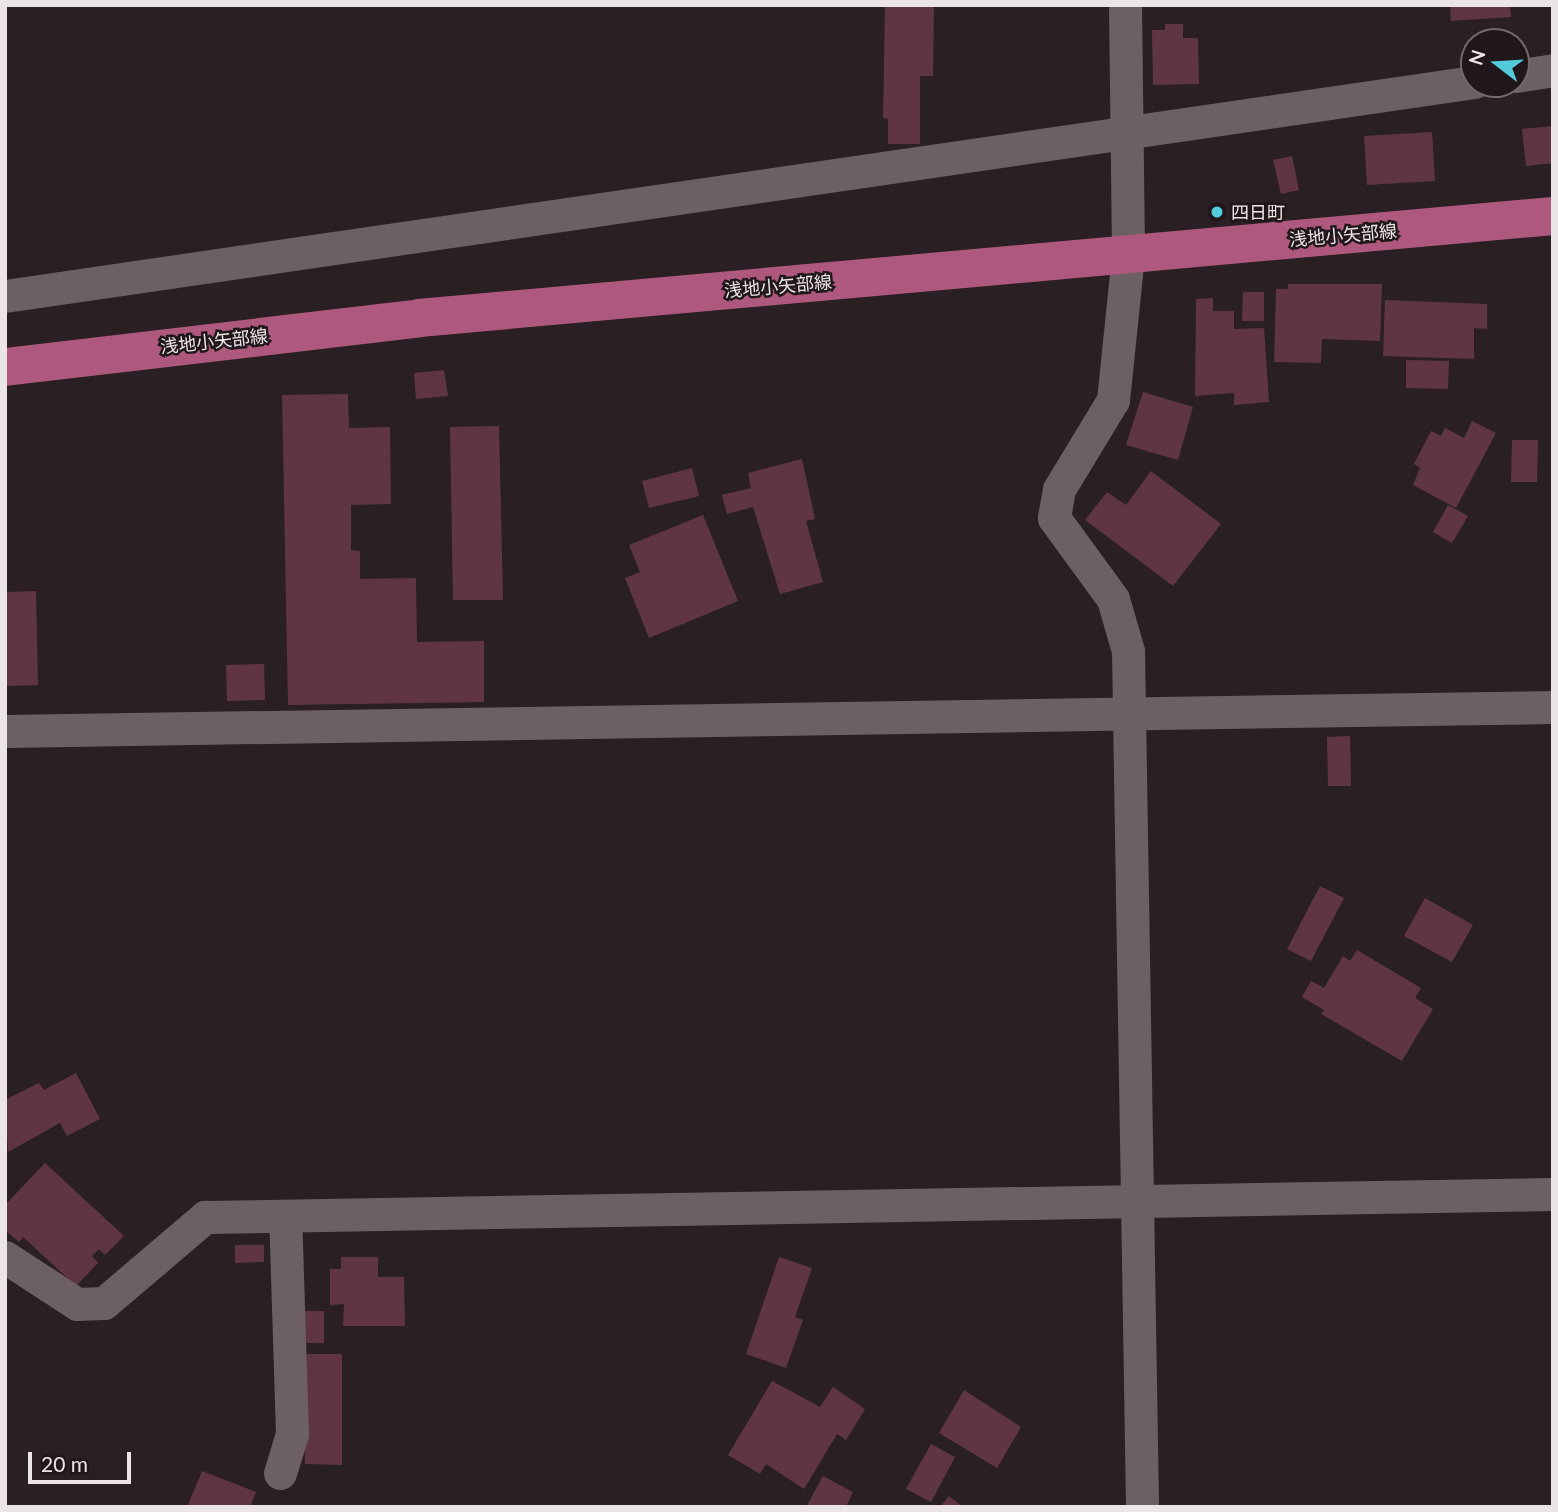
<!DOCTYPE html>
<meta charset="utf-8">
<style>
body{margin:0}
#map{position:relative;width:1558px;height:1512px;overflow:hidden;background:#2a2023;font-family:Lato,"Noto Sans JP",sans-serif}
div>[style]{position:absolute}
.building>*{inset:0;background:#5f3545}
.minor>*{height:33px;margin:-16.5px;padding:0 16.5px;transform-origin:16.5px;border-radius:16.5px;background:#6c6064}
.major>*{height:38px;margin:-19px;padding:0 19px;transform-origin:19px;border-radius:19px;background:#af587d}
.dots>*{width:19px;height:19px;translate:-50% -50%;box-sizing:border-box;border:4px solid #20171a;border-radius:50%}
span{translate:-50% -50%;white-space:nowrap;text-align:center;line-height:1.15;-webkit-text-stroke:5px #20171a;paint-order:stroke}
.poi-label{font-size:18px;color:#ece5e7}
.left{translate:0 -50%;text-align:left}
.street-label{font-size:18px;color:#ece5e7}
.frame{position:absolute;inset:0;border:7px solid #ece5e7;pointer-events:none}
.north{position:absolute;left:1460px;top:28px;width:70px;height:70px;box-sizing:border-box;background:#20171a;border:2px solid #72696c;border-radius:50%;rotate:287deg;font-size:19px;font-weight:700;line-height:28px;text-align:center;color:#ece5e7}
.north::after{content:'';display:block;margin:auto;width:24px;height:32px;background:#52cbda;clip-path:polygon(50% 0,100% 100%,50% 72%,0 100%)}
.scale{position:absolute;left:28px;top:1452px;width:103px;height:32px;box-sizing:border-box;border:4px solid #ece5e7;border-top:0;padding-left:9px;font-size:21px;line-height:24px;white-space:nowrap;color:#ece5e7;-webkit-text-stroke:5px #20171a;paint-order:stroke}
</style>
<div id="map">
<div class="building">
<i style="clip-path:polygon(885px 5px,934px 5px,933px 76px,920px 76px,920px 144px,888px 144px,888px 119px,883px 118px)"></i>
<i style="clip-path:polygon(1450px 5px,1510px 5px,1511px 17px,1451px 21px)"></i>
<i style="clip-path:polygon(1165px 24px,1183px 24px,1183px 38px,1198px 38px,1199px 84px,1153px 85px,1152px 30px,1165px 30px)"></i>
<i style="clip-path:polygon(1553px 126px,1553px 163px,1526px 166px,1522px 129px)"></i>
<i style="clip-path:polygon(1432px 132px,1435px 181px,1367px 185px,1364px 136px)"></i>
<i style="clip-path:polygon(1292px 156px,1299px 190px,1281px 194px,1273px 160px)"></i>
<i style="clip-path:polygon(1288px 284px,1382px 284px,1380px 341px,1322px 339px,1321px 363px,1274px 362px,1276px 289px,1288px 289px)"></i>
<i style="clip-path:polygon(1243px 292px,1264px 292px,1264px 321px,1242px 321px)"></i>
<i style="clip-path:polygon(1213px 298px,1213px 311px,1234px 311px,1234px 329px,1264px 328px,1269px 402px,1234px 405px,1234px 393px,1195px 396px,1196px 299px)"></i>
<i style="clip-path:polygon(1385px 300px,1487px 304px,1487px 329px,1474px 328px,1474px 359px,1383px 356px)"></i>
<i style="clip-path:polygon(1406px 360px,1449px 361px,1448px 389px,1406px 388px)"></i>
<i style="clip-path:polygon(444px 370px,448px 396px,416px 399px,414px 373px)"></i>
<i style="clip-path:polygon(1143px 392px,1193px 407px,1178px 460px,1126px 445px)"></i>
<i style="clip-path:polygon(348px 394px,349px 428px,390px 427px,391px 504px,351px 505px,351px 550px,360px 551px,360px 579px,416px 578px,417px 642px,484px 641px,484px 702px,288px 705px,282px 395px)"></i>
<i style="clip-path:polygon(1472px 421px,1496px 433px,1456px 508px,1413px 485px,1420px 468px,1414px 464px,1431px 431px,1441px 436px,1445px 428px,1464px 438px)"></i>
<i style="clip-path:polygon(499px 426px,503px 600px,453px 600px,450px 427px)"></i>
<i style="clip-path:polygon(1512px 440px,1538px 440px,1537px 482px,1511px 482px)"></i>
<i style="clip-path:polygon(802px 459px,815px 519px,806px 521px,823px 582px,780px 594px,753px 507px,727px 514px,722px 495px,751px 488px,748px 473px)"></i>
<i style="clip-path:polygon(692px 468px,699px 496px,649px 508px,642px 481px)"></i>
<i style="clip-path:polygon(1151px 471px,1221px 524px,1173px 586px,1085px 520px,1107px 492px,1126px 505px)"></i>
<i style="clip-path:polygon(1448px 505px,1468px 516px,1452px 543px,1433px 532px)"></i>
<i style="clip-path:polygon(703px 515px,738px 601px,649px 638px,625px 578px,640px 572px,629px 545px)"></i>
<i style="clip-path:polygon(36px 591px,38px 685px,5px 686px,5px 592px)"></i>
<i style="clip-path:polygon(264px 664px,265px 700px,227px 701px,226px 665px)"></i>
<i style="clip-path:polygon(1350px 736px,1351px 786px,1328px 786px,1327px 737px)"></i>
<i style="clip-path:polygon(1320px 886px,1344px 898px,1311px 961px,1287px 949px)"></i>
<i style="clip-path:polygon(1425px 898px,1473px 925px,1452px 962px,1404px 936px)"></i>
<i style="clip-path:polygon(1357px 950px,1421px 988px,1415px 998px,1433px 1009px,1402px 1061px,1321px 1014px,1324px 1010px,1302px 997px,1311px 981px,1324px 988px,1343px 956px,1350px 961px)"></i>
<i style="clip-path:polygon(76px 1073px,100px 1119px,67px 1136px,60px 1123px,8px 1152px,5px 1100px,39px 1083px,44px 1090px)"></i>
<i style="clip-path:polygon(45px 1163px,124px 1236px,105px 1255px,99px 1249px,92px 1256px,98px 1263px,76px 1286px,23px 1237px,19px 1242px,5px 1230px,5px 1205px)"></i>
<i style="clip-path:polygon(235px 1245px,264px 1245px,264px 1262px,235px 1263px)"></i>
<i style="clip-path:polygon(341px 1257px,378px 1257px,378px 1277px,404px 1277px,405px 1326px,343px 1326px,344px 1304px,330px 1305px,330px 1269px,341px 1269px)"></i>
<i style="clip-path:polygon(779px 1257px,812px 1268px,795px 1317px,803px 1320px,786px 1368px,746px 1354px)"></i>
<i style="clip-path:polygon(298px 1311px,324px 1311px,324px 1343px,299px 1343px)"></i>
<i style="clip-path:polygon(304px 1354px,342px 1354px,342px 1465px,305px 1464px)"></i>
<i style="clip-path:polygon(772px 1381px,820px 1407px,833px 1387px,865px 1409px,846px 1440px,837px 1434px,804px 1489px,766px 1464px,760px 1474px,728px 1455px)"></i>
<i style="clip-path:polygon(964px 1390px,1021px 1427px,997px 1468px,939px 1433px)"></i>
<i style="clip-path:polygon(931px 1444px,955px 1457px,931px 1502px,906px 1489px)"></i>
<i style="clip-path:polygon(202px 1471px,256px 1492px,250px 1507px,187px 1507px)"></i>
<i style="clip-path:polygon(823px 1476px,853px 1492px,846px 1507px,806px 1507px)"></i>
<i style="clip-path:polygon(949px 1496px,963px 1507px,940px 1507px)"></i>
</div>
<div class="minor">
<i style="left:1125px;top:5px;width:250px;rotate:89.3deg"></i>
<i style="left:1128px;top:255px;width:146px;rotate:95.9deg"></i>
<i style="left:1113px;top:400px;width:104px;rotate:121.2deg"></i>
<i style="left:1059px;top:489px;width:29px;rotate:100deg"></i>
<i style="left:1054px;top:518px;width:100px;rotate:53.9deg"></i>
<i style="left:1113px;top:599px;width:54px;rotate:73.9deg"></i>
<i style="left:1128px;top:651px;width:856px;rotate:89.06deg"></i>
<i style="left:1516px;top:76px;width:37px;rotate:-9deg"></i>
<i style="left:5px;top:296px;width:1485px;rotate:-8.29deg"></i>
<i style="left:5px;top:731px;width:1548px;rotate:-0.89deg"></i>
<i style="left:5px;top:1257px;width:86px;rotate:33.1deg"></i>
<i style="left:77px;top:1304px;width:27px;rotate:-2deg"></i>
<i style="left:104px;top:1303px;width:133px;rotate:-40.4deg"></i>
<i style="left:205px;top:1217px;width:1348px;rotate:-0.98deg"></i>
<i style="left:280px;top:1473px;width:41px;rotate:-72.9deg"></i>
<i style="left:292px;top:1434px;width:217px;rotate:-91.8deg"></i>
</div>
<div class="major">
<i style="left:5px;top:367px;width:417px;rotate:-6.7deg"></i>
<i style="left:419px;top:318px;width:1139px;rotate:-5.14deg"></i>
</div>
<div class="dots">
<i style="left:1217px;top:212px;background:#52cbda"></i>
</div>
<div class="poi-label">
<span class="left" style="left:1231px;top:212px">四日町</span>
</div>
<div class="street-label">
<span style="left:1343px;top:235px;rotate:-5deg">浅地小矢部線</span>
<span style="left:778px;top:286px;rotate:-5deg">浅地小矢部線</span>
<span style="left:214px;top:341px;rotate:-6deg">浅地小矢部線</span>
</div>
<div class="frame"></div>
<div class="north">N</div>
<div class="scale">20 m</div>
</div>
